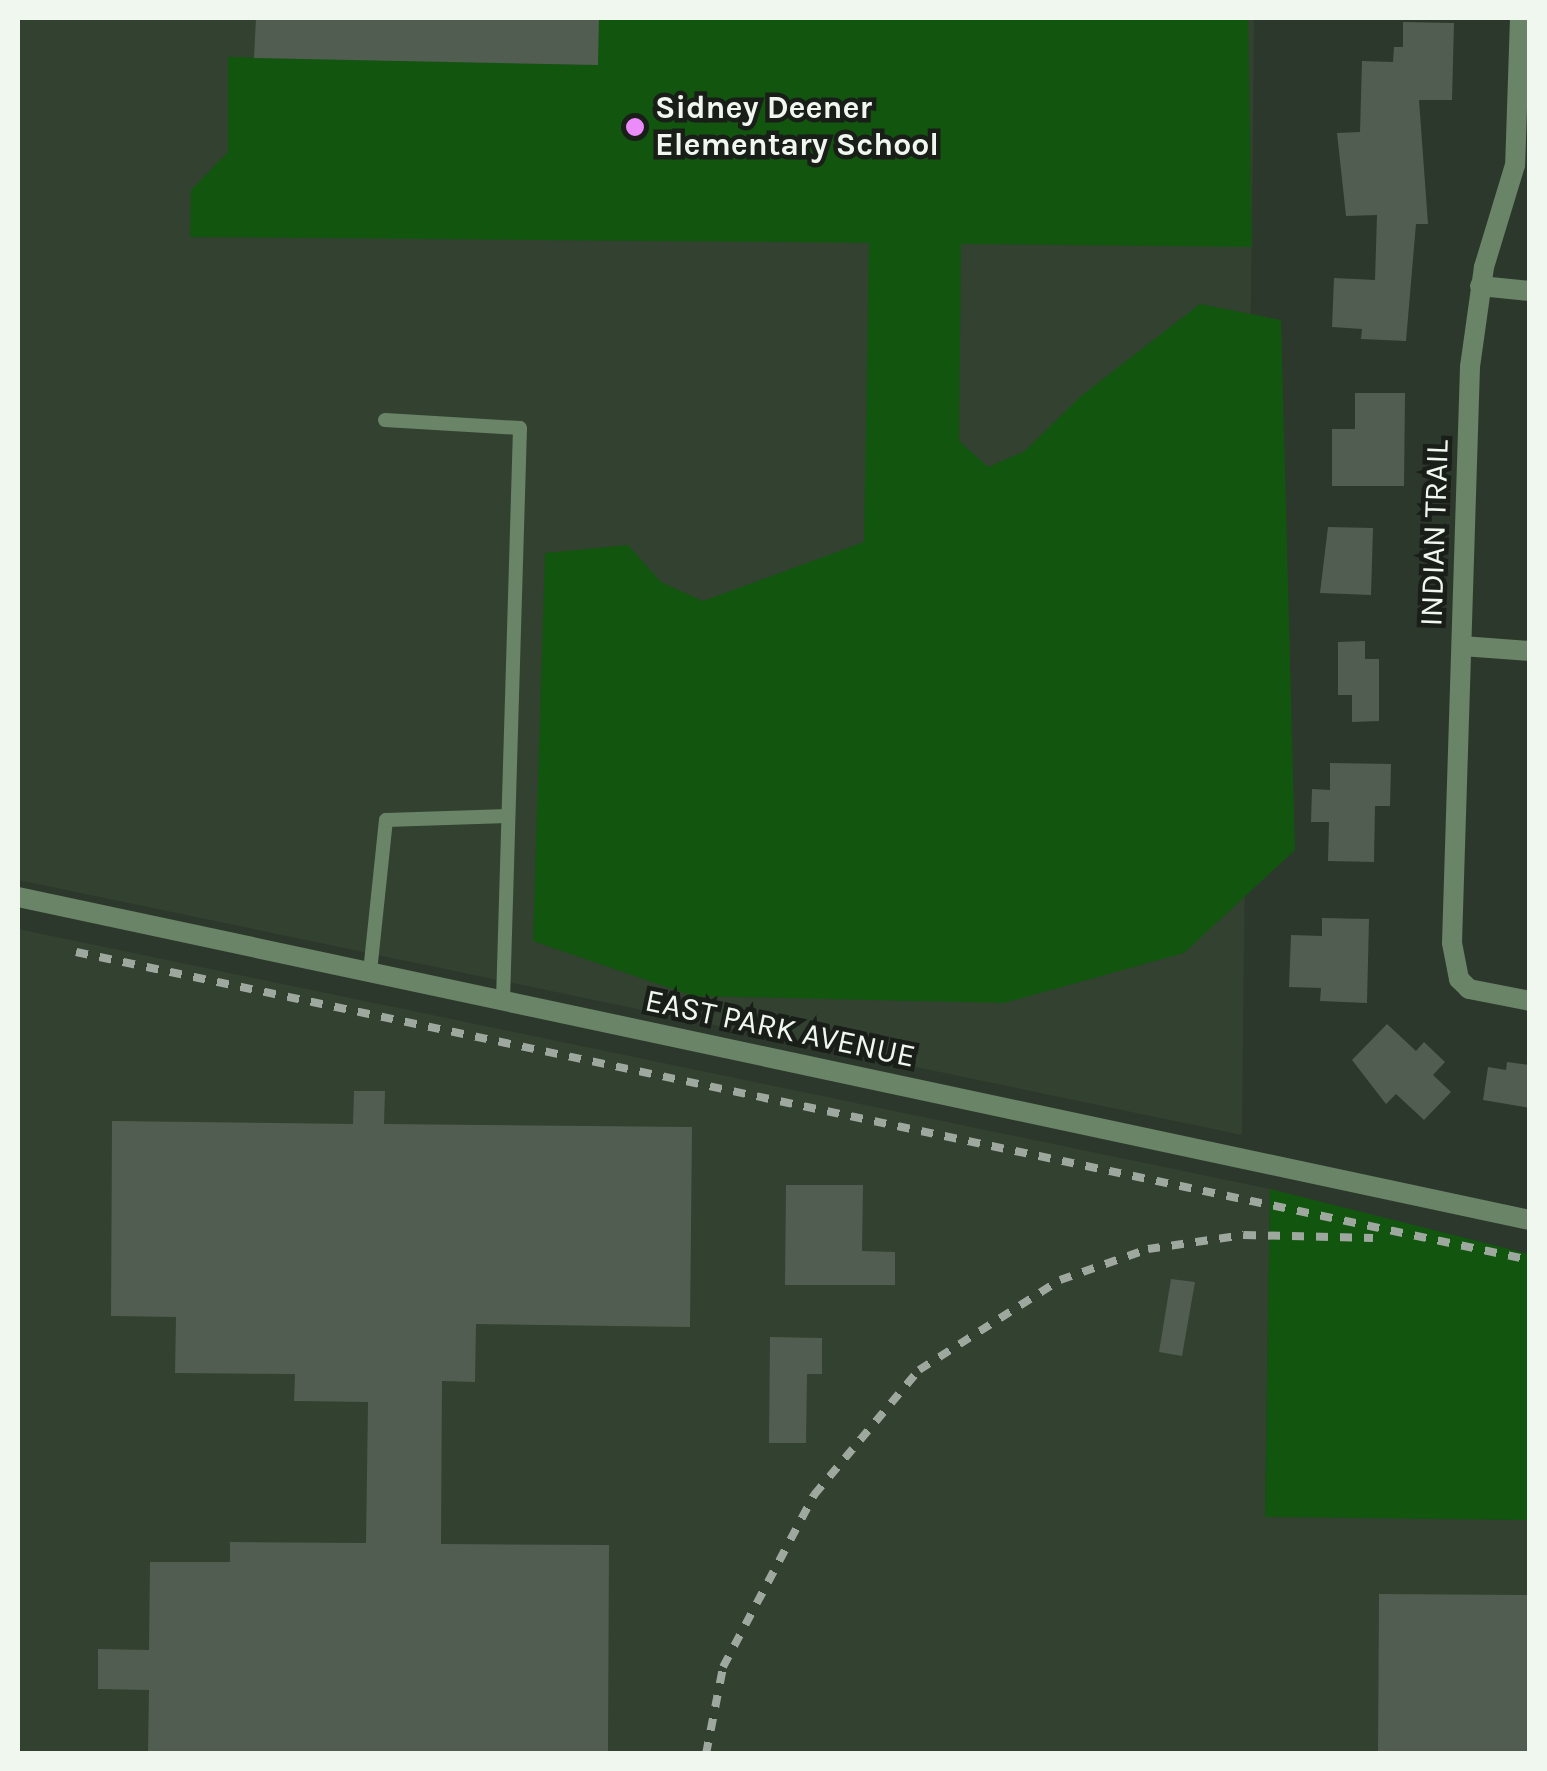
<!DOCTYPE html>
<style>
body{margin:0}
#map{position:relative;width:1547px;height:1771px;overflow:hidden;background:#2d382c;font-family:Karla,sans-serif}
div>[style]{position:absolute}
.built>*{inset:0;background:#324130}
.green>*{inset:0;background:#12550f}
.building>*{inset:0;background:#515d50}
.service>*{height:14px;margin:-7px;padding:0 7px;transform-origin:7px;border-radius:7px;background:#698466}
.minor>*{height:20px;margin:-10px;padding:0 10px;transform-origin:10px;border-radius:10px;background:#698466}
.tertiary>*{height:20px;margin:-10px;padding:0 10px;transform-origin:10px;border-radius:10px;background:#698466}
.rail>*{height:8px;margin-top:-4px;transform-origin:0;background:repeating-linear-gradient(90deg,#9fa89e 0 12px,transparent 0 24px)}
.dots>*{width:28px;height:28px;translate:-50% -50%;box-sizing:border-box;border:5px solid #191e18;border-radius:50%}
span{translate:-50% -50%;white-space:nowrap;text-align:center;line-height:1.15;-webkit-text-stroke:9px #191e18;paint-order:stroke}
.poi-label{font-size:32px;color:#f0f7ef;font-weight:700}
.left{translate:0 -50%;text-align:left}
.street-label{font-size:32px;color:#f0f7ef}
.frame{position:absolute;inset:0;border:20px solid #f0f7ef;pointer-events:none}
</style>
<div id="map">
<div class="built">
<div style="clip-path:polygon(18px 18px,1254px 18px,1242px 1135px,18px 880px)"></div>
<div style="clip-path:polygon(18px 929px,1270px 1189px,1265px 1516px,1529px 1520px,1529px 1753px,18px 1754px)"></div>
</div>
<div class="green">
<div style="clip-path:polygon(639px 18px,1248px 18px,1252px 247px,961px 244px,959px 441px,988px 467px,1025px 451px,1081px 396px,1200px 304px,1281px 320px,1295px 850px,1184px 953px,1004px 1003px,693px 996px,533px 941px,545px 553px,628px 545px,661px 582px,703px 601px,864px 542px,869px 243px,190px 237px,191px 190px,228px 152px,228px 57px,597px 65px,599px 19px)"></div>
<div style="clip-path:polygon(1270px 1189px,1529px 1254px,1529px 1520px,1265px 1517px)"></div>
</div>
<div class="building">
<div style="clip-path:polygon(256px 18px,599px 18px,598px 65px,254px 58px)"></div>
<div style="clip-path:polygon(1403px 22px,1454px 23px,1452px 100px,1419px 100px,1428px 224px,1416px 224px,1406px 341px,1361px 339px,1362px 329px,1332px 327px,1334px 278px,1375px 280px,1377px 215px,1346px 216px,1337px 133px,1360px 132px,1362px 61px,1393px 62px,1394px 47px,1403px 47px)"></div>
<div style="clip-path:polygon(1355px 393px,1405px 393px,1404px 486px,1332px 486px,1332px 429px,1355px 429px)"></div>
<div style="clip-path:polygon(1328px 527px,1373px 528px,1371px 595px,1320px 593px)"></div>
<div style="clip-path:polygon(1365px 641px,1365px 659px,1379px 659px,1379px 721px,1352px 722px,1352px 695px,1338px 695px,1338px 642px)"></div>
<div style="clip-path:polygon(1330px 763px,1391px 764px,1390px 806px,1375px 806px,1374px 862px,1328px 861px,1329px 822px,1311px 822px,1312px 789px,1330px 790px)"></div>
<div style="clip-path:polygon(1322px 918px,1369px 919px,1367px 1003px,1320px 1001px,1321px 988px,1289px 987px,1291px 935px,1322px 936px)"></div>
<div style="clip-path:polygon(1387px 1024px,1416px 1051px,1424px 1042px,1445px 1062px,1433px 1075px,1451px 1092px,1424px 1120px,1396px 1094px,1386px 1104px,1352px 1060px)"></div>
<div style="clip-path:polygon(1507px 1062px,1530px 1065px,1530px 1108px,1483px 1100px,1488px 1067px,1506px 1070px)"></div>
<div style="clip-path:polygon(354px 1091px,385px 1091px,384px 1124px,692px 1127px,690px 1327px,476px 1324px,475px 1382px,442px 1381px,441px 1544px,609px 1545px,608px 1754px,148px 1754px,149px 1690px,98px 1689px,98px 1649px,149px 1650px,150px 1562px,230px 1562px,230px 1542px,366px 1543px,368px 1402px,294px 1401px,295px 1374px,175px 1373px,176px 1317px,111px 1316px,112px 1121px,353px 1124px)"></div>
<div style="clip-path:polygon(786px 1185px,863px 1185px,862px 1251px,895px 1252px,895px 1285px,785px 1285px)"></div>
<div style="clip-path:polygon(1171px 1279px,1195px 1282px,1182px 1356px,1159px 1352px)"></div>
<div style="clip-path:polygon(770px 1337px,822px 1338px,822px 1374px,807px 1374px,806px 1443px,769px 1443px)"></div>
<div style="clip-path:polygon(1379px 1594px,1530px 1595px,1530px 1754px,1378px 1754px)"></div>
</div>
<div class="service">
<div style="left:385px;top:420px;width:135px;rotate:3.4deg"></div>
<div style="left:520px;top:428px;width:572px;rotate:91.7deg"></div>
<div style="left:370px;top:972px;width:153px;rotate:-84deg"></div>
<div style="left:386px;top:820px;width:122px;rotate:-1.9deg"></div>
</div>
<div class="minor">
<div style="left:1520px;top:18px;width:147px;rotate:91.9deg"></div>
<div style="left:1515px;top:165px;width:107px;rotate:106.9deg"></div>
<div style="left:1484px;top:267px;width:101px;rotate:98deg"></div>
<div style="left:1470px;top:367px;width:576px;rotate:91.79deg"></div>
<div style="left:1452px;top:943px;width:37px;rotate:79deg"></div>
<div style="left:1459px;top:979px;width:14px;rotate:45deg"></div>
<div style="left:1469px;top:989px;width:62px;rotate:11.1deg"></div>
<div style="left:1480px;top:286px;width:50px;rotate:5.7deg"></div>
<div style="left:1462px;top:646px;width:68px;rotate:4.2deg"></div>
</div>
<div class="tertiary">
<div style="left:18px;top:897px;width:1546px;rotate:12.06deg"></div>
</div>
<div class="rail">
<div style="left:76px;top:952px;width:1486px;rotate:11.96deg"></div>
<div style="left:706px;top:1754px;width:89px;rotate:-78.9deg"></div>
<div style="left:723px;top:1667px;width:195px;rotate:-62.1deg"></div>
<div style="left:814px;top:1495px;width:163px;rotate:-50deg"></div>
<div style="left:919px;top:1370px;width:167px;rotate:-32.6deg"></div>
<div style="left:1060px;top:1280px;width:93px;rotate:-19.4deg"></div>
<div style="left:1148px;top:1249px;width:97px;rotate:-8.3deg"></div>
<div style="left:1244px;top:1235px;width:129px;rotate:1.3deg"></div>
</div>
<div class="dots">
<div style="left:635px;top:127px;background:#ec8cfa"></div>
</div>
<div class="poi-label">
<span class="left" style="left:655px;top:127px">Sidney Deener<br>Elementary School</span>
</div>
<div class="street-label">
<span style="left:1435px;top:533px;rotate:-88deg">INDIAN TRAIL</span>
<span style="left:780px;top:1029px;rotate:12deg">EAST PARK AVENUE</span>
</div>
<div class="frame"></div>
</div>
